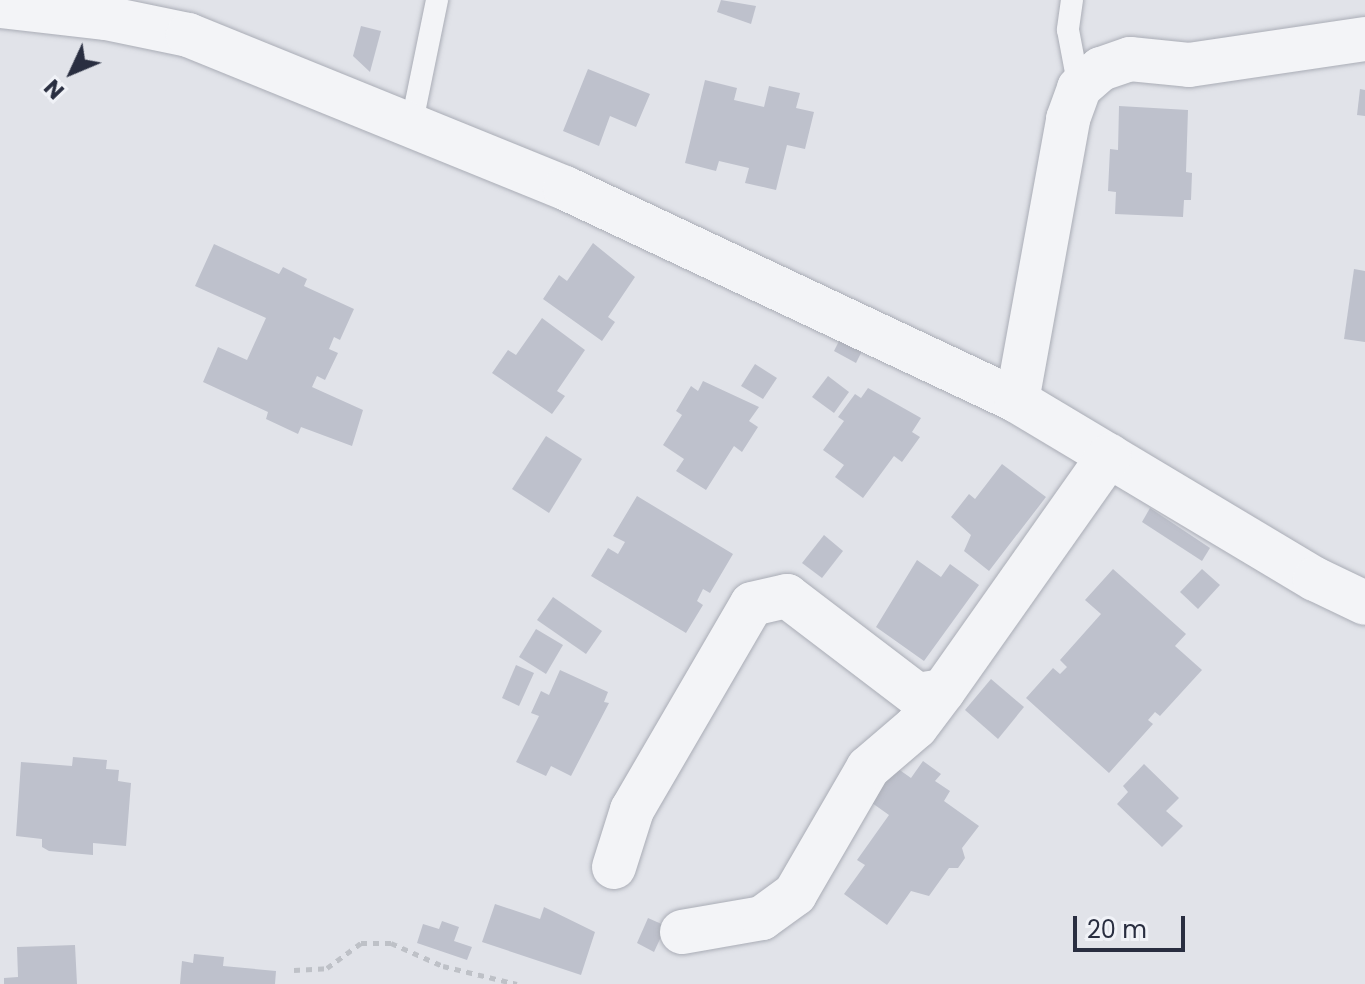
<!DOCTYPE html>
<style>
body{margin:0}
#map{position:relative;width:1365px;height:984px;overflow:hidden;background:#e1e3e9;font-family:Poppins,sans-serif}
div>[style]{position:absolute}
.building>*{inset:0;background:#bec1cc}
.path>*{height:5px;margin-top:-2.5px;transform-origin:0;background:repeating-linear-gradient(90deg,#bec1c7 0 6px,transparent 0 12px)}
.roads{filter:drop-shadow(0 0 2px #aaadb6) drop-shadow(0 0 2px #aaadb6)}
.service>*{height:22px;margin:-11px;padding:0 11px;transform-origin:11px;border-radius:11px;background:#f3f4f7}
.minor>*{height:44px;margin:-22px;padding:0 22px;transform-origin:22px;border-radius:22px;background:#f3f4f7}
span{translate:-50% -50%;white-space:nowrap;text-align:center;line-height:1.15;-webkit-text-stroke:6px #f0f2f7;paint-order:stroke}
.north{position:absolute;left:32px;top:32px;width:80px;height:80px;-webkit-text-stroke:6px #f0f2f7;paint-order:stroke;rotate:226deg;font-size:22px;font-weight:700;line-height:32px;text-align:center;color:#292e40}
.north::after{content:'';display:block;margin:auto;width:28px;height:36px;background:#292e40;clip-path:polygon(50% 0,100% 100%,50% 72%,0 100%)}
.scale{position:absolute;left:1073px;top:916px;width:112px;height:36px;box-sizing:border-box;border:4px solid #292e40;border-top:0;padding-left:10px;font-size:24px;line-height:28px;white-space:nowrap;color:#292e40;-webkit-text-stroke:6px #f0f2f7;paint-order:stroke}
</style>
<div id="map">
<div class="building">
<div style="clip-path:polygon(721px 0,756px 6px,751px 24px,717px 12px)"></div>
<div style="clip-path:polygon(361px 26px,381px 31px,370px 72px,353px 56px)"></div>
<div style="clip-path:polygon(588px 69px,650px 94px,636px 127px,610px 116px,599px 146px,563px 131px)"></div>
<div style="clip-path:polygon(705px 80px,737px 88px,734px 100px,764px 107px,769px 86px,800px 93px,796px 108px,814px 112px,805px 149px,787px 145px,776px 190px,745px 183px,749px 168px,719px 161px,716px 171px,685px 163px)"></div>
<div style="clip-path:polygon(1360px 89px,1365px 90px,1365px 116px,1357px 115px)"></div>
<div style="clip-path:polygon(1119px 106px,1188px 110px,1186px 172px,1192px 173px,1191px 200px,1184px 200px,1183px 217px,1115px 214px,1116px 192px,1108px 191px,1110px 149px,1118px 150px)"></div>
<div style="clip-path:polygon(593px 243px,635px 277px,608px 317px,615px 322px,602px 341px,543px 299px,559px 275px,567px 281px)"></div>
<div style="clip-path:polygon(214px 244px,279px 274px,283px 267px,307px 279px,304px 286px,354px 309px,340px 340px,334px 337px,329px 349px,338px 353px,325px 380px,317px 376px,312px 387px,363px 410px,352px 446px,301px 427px,298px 434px,266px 419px,268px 412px,203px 382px,218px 347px,247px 360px,266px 318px,195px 286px)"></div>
<div style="clip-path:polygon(1354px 269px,1365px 271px,1365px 342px,1344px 339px)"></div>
<div style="clip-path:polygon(542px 318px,585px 350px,557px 391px,565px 396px,552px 414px,492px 373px,508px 350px,516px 355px)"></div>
<div style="clip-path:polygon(841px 337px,863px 349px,856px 363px,834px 351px)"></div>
<div style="clip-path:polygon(755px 364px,777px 378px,763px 399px,741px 386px)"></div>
<div style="clip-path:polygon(828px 376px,849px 392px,834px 413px,812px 397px)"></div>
<div style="clip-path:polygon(703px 381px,759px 407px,749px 421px,758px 427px,742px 452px,734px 446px,706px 490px,676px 471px,684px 459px,663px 445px,682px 415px,676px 411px,691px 386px,698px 391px)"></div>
<div style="clip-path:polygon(868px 388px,921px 418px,912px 432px,920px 437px,902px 462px,894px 456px,863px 498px,835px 477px,844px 465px,823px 450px,844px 421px,838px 417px,855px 394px,861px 398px)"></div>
<div style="clip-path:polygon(546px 436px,582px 459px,549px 513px,512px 489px)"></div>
<div style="clip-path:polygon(1002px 464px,1046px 497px,989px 571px,964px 551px,971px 535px,951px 517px,969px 494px,975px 499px)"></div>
<div style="clip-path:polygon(637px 496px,733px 554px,710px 593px,703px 589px,697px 601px,703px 605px,686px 633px,591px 576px,608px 548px,618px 554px,625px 542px,613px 536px)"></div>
<div style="clip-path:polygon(1150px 508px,1210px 548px,1202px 561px,1142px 522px)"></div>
<div style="clip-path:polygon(824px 535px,843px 551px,822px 578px,802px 563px)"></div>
<div style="clip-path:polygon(917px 560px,941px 577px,950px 564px,979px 585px,924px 661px,876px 627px)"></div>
<div style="clip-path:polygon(1113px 569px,1186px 634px,1175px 646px,1202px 670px,1160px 716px,1155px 712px,1148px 720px,1153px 724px,1109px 773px,1026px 698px,1053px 668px,1060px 674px,1067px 667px,1060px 660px,1101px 614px,1085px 600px)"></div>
<div style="clip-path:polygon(1202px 569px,1220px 585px,1198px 609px,1180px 592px)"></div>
<div style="clip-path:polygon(553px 597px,602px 631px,586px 654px,537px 620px)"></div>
<div style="clip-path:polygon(536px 629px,563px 645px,546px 674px,519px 657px)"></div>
<div style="clip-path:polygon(516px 665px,534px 673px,519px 706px,502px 698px)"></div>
<div style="clip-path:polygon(560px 670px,608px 692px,604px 702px,609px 703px,571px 776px,551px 766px,546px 776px,516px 762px,539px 716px,531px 713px,541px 691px,549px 695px)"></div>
<div style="clip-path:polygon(991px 679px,1024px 707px,998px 739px,965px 710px)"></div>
<div style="clip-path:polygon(73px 757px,107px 760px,106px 769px,119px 770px,118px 781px,131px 783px,126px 846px,93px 843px,93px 855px,49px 851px,42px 847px,42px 839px,16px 836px,21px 762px,72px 766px)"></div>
<div style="clip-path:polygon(923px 761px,941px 774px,935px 781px,950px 791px,944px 801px,979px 826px,962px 848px,965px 858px,958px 868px,949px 868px,929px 896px,911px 891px,887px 925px,844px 894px,865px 865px,857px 860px,889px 815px,865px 798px,894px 766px,911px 778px)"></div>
<div style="clip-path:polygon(1144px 764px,1179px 798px,1166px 811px,1183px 826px,1162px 847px,1117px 804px,1128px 792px,1123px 786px)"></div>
<div style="clip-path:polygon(495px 904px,540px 919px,544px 907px,595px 932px,581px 975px,482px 942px)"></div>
<div style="clip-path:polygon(648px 918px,666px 926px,654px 952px,637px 943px)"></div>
<div style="clip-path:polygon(442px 921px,459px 927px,454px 941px,472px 947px,467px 960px,417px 943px,423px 924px,439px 929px)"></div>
<div style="clip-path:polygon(75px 945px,77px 984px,4px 984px,4px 978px,18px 977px,17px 947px)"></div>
<div style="clip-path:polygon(194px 954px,224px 957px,223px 966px,276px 971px,275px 984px,180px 984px,182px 961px,193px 963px)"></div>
</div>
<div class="path">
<div style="left:294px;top:970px;width:33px;rotate:-3deg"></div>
<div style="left:327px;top:968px;width:42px;rotate:-36.3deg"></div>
<div style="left:361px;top:943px;width:30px"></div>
<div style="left:391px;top:943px;width:57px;rotate:23.9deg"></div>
<div style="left:443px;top:966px;width:76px;rotate:13.7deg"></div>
</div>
<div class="roads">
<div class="service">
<div style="left:1072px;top:0;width:30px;rotate:98deg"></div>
<div style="left:1068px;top:30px;width:59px;rotate:79.3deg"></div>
<div style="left:412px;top:122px;width:125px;rotate:-78.4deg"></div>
</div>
<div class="minor">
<div style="left:0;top:6px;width:107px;rotate:6.5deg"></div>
<div style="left:106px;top:18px;width:84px;rotate:11.7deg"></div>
<div style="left:188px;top:35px;width:407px;rotate:22.1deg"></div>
<div style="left:565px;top:188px;width:500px;rotate:25.2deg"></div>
<div style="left:1017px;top:401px;width:347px;rotate:30.9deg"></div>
<div style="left:1315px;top:579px;width:55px;rotate:25.6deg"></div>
<div style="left:1017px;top:401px;width:287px;rotate:-79.7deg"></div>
<div style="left:1068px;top:119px;width:33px;rotate:-70deg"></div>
<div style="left:1079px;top:88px;width:29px;rotate:-41deg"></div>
<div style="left:1101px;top:69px;width:31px;rotate:-19deg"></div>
<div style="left:1130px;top:59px;width:59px;rotate:5.8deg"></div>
<div style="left:1189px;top:65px;width:178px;rotate:-8.4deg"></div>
<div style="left:614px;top:867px;width:60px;rotate:-72.5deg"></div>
<div style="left:632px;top:810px;width:238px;rotate:-59.8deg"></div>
<div style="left:752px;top:604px;width:36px;rotate:-13deg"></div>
<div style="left:787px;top:596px;width:163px;rotate:37.3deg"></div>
<div style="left:917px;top:695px;width:26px;rotate:-9deg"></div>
<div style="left:943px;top:691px;width:288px;rotate:-54.8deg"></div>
<div style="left:682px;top:932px;width:81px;rotate:-9.9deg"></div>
<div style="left:762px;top:918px;width:41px;rotate:-36deg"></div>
<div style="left:795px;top:894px;width:146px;rotate:-59.9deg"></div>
<div style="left:868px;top:768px;width:63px;rotate:-40.5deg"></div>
<div style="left:916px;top:727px;width:45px;rotate:-53.1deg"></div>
</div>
</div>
<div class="north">N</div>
<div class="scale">20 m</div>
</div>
